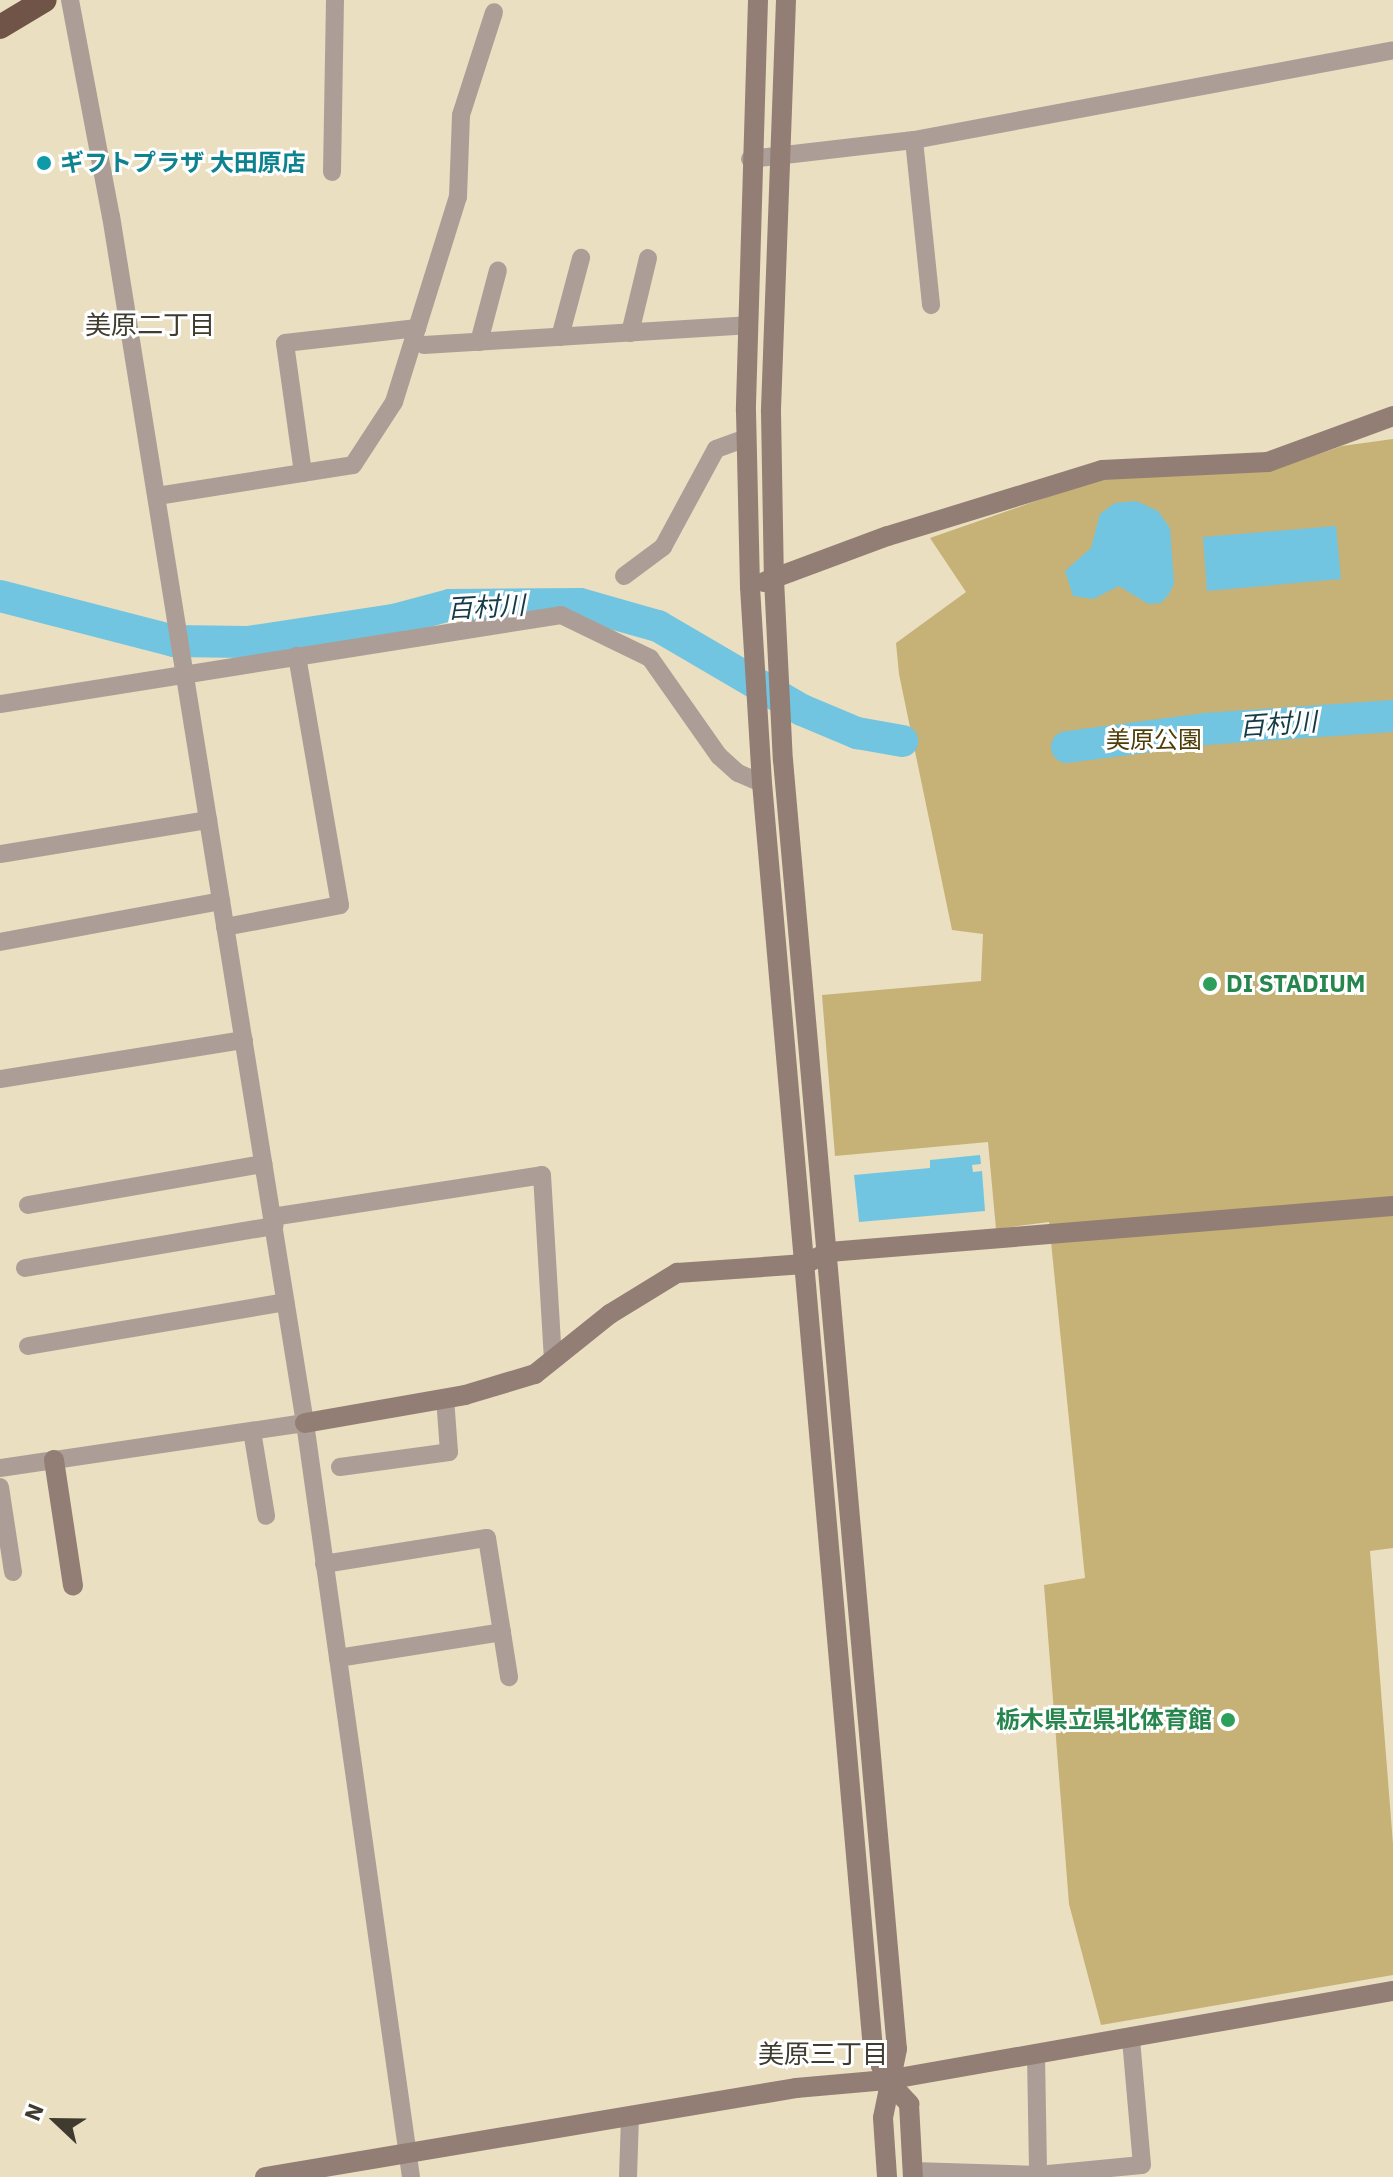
<!DOCTYPE html>
<meta charset="utf-8">
<style>
body{margin:0}
#map{position:relative;width:1393px;height:2177px;overflow:hidden;background:#eadfc1;font-family:"IBM Plex Sans","Noto Sans JP",sans-serif}
div>[style]{position:absolute}
.green>*{inset:0;background:#c6b177}
.water>*{inset:0;background:#72c5e0}
.river>*{height:32px;margin:-16px;padding:0 16px;transform-origin:16px;border-radius:16px;background:#72c5e0}
.street>*{height:18px;margin:-9px;padding:0 9px;transform-origin:9px;border-radius:9px;background:#ac9e97}
.secondary>*{height:20px;margin:-10px;padding:0 10px;transform-origin:10px;border-radius:10px;background:#927e75}
.highway>*{height:24px;margin:-12px;padding:0 12px;transform-origin:12px;border-radius:12px;background:#6f5447}
.dots>*{width:22px;height:22px;translate:-50% -50%;box-sizing:border-box;border:4px solid #fff;border-radius:50%}
span{translate:-50% -50%;white-space:nowrap;text-align:center;line-height:1.15;-webkit-text-stroke:6px #fff;paint-order:stroke}
.culture-label{font-size:24px;color:#0d838f;font-weight:700}
.left{translate:0 -50%;text-align:left}
.park-label{font-size:24px;color:#4e3d06}
.leisure-label{font-size:24px;color:#27864d;font-weight:700}
.right{translate:-100% -50%;text-align:right}
.neighbourhood-label{font-size:26px;color:#3f3b2f}
.water-label{font-size:26px;color:#143b46;font-style:italic}
.north{position:absolute;left:16px;top:2081px;width:80px;height:80px;-webkit-text-stroke:6px #fff;paint-order:stroke;rotate:292deg;font-size:22px;font-weight:700;line-height:32px;text-align:center;color:#3f3b2f}
.north::after{content:'';display:block;margin:auto;width:28px;height:36px;background:#3f3b2f;clip-path:polygon(50% 0,100% 100%,50% 72%,0 100%)}
</style>
<div id="map">
<div class="green">
<div style="clip-path:polygon(1393px 439px,1393px 1548px,1370px 1551px,1393px 1844px,1393px 1975px,1101px 2025px,1069px 1904px,1044px 1585px,1085px 1578px,1049px 1222px,996px 1229px,988px 1142px,835px 1156px,822px 995px,981px 981px,983px 934px,952px 930px,899px 674px,896px 643px,966px 592px,930px 538px,1102px 478px,1284px 466px,1342px 446px)"></div>
</div>
<div class="water">
<div style="clip-path:polygon(1136px 501px,1158px 511px,1170px 528px,1174px 584px,1169px 594px,1161px 603px,1148px 604px,1119px 586px,1093px 599px,1073px 596px,1065px 571px,1091px 548px,1100px 514px,1115px 503px)"></div>
<div style="clip-path:polygon(1336px 526px,1341px 579px,1207px 591px,1203px 537px)"></div>
<div style="clip-path:polygon(980px 1155px,981px 1164px,972px 1165px,973px 1172px,982px 1171px,985px 1211px,859px 1222px,854px 1175px,930px 1168px,930px 1160px)"></div>
</div>
<div class="river">
<div style="left:0;top:596px;width:180px;rotate:14.5deg"></div>
<div style="left:174px;top:641px;width:74px;rotate:0.8deg"></div>
<div style="left:248px;top:642px;width:148px;rotate:-8.6deg"></div>
<div style="left:394px;top:620px;width:58px;rotate:-15deg"></div>
<div style="left:450px;top:605px;width:130px;rotate:-0.4deg"></div>
<div style="left:580px;top:604px;width:81px;rotate:15.8deg"></div>
<div style="left:658px;top:626px;width:167px;rotate:30.3deg"></div>
<div style="left:802px;top:710px;width:60px;rotate:22.7deg"></div>
<div style="left:857px;top:733px;width:46px;rotate:10.1deg"></div>
<div style="left:1067px;top:747px;width:139px;rotate:-7.4deg"></div>
<div style="left:1205px;top:729px;width:188px;rotate:-4deg"></div>
</div>
<div class="street">
<div style="left:70px;top:0;width:220px;rotate:79.3deg"></div>
<div style="left:111px;top:216px;width:1222px;rotate:80.87deg"></div>
<div style="left:305px;top:1423px;width:761px;rotate:82deg"></div>
<div style="left:914px;top:140px;width:166px;rotate:84.1deg"></div>
<div style="left:750px;top:159px;width:165px;rotate:-6.6deg"></div>
<div style="left:914px;top:140px;width:487px;rotate:-10.6deg"></div>
<div style="left:332px;top:172px;width:172px;rotate:-89deg"></div>
<div style="left:630px;top:333px;width:77px;rotate:-76.5deg"></div>
<div style="left:560px;top:337px;width:82px;rotate:-75.1deg"></div>
<div style="left:479px;top:342px;width:74px;rotate:-75.2deg"></div>
<div style="left:424px;top:345px;width:324px;rotate:-3.5deg"></div>
<div style="left:303px;top:473px;width:131px;rotate:-97.9deg"></div>
<div style="left:285px;top:343px;width:133px;rotate:-6.5deg"></div>
<div style="left:157px;top:496px;width:198px;rotate:-9deg"></div>
<div style="left:353px;top:465px;width:75px;rotate:-56.9deg"></div>
<div style="left:394px;top:402px;width:215px;rotate:-72.7deg"></div>
<div style="left:458px;top:197px;width:82px;rotate:-87.9deg"></div>
<div style="left:461px;top:115px;width:108px;rotate:-72.2deg"></div>
<div style="left:624px;top:576px;width:49px;rotate:-36.6deg"></div>
<div style="left:663px;top:547px;width:111px;rotate:-61.6deg"></div>
<div style="left:716px;top:449px;width:33px;rotate:-20deg"></div>
<div style="left:0;top:704px;width:568px;rotate:-9.01deg"></div>
<div style="left:561px;top:615px;width:99px;rotate:25.8deg"></div>
<div style="left:650px;top:658px;width:120px;rotate:54.9deg"></div>
<div style="left:719px;top:756px;width:25px;rotate:42deg"></div>
<div style="left:738px;top:773px;width:26px;rotate:23deg"></div>
<div style="left:0;top:854px;width:211px;rotate:-9.3deg"></div>
<div style="left:225px;top:927px;width:117px;rotate:-10.8deg"></div>
<div style="left:340px;top:905px;width:253px;rotate:-99.8deg"></div>
<div style="left:0;top:942px;width:225px;rotate:-10.5deg"></div>
<div style="left:0;top:1079px;width:247px;rotate:-9.1deg"></div>
<div style="left:28px;top:1205px;width:239px;rotate:-9.9deg"></div>
<div style="left:272px;top:1217px;width:273px;rotate:-8.8deg"></div>
<div style="left:542px;top:1175px;width:185px;rotate:86.6deg"></div>
<div style="left:25px;top:1268px;width:253px;rotate:-9.6deg"></div>
<div style="left:28px;top:1346px;width:261px;rotate:-9.7deg"></div>
<div style="left:252px;top:1431px;width:86px;rotate:80.6deg"></div>
<div style="left:340px;top:1467px;width:110px;rotate:-7.8deg"></div>
<div style="left:449px;top:1452px;width:54px;rotate:-94.2deg"></div>
<div style="left:0;top:1468px;width:308px;rotate:-8.4deg"></div>
<div style="left:0;top:1487px;width:86px;rotate:81.3deg"></div>
<div style="left:324px;top:1564px;width:165px;rotate:-9.1deg"></div>
<div style="left:487px;top:1538px;width:141px;rotate:81deg"></div>
<div style="left:338px;top:1658px;width:166px;rotate:-9deg"></div>
<div style="left:1036px;top:2055px;width:120px;rotate:89deg"></div>
<div style="left:913px;top:2171px;width:125px;rotate:1.8deg"></div>
<div style="left:1038px;top:2175px;width:104px;rotate:-5.5deg"></div>
<div style="left:1142px;top:2165px;width:126px;rotate:-95deg"></div>
<div style="left:628px;top:2177px;width:59px;rotate:-88.1deg"></div>
</div>
<div class="secondary">
<div style="left:758px;top:0;width:411px;rotate:91.7deg"></div>
<div style="left:746px;top:411px;width:176px;rotate:88.7deg"></div>
<div style="left:750px;top:587px;width:196px;rotate:86.5deg"></div>
<div style="left:762px;top:783px;width:1270px;rotate:84.99deg"></div>
<div style="left:873px;top:2048px;width:35px;rotate:66deg"></div>
<div style="left:887px;top:2080px;width:33px;rotate:47deg"></div>
<div style="left:909px;top:2104px;width:73px;rotate:86.9deg"></div>
<div style="left:786px;top:0;width:412px;rotate:92.1deg"></div>
<div style="left:771px;top:412px;width:167px;rotate:89deg"></div>
<div style="left:774px;top:579px;width:181px;rotate:87.2deg"></div>
<div style="left:783px;top:760px;width:1294px;rotate:84.95deg"></div>
<div style="left:897px;top:2049px;width:70px;rotate:101.5deg"></div>
<div style="left:883px;top:2118px;width:59px;rotate:86.1deg"></div>
<div style="left:764px;top:582px;width:132px;rotate:-20.4deg"></div>
<div style="left:888px;top:536px;width:224px;rotate:-17.1deg"></div>
<div style="left:1102px;top:470px;width:166px;rotate:-2.8deg"></div>
<div style="left:1268px;top:462px;width:133px;rotate:-20.2deg"></div>
<div style="left:305px;top:1423px;width:162px;rotate:-9.9deg"></div>
<div style="left:465px;top:1395px;width:73px;rotate:-16.7deg"></div>
<div style="left:535px;top:1374px;width:96px;rotate:-38.7deg"></div>
<div style="left:610px;top:1314px;width:79px;rotate:-31.5deg"></div>
<div style="left:677px;top:1273px;width:128px;rotate:-4deg"></div>
<div style="left:805px;top:1264px;width:27px;rotate:-27deg"></div>
<div style="left:829px;top:1252px;width:566px;rotate:-4.66deg"></div>
<div style="left:54px;top:1460px;width:127px;rotate:81.4deg"></div>
<div style="left:265px;top:2177px;width:538px;rotate:-9.51deg"></div>
<div style="left:796px;top:2088px;width:91px;rotate:-5deg"></div>
<div style="left:887px;top:2080px;width:514px;rotate:-9.98deg"></div>
</div>
<div class="highway">
<div style="left:0;top:27px;width:52px;rotate:-31deg"></div>
</div>
<div class="dots">
<div style="left:44px;top:163px;background:#0f9aa8"></div>
<div style="left:1210px;top:984px;background:#2e9e5b"></div>
<div style="left:1228px;top:1720px;background:#2e9e5b"></div>
</div>
<div class="culture-label">
<span class="left" style="left:60px;top:163px">ギフトプラザ 大田原店</span>
</div>
<div class="park-label">
<span style="left:1154px;top:740px">美原公園</span>
</div>
<div class="leisure-label">
<span class="left" style="left:1226px;top:984px">DI STADIUM</span>
<span class="right" style="left:1212px;top:1720px">栃木県立県北体育館</span>
</div>
<div class="neighbourhood-label">
<span style="left:150px;top:325px">美原二丁目</span>
<span style="left:823px;top:2054px">美原三丁目</span>
</div>
<div class="water-label">
<span style="left:486px;top:607px;rotate:-3deg">百村川</span>
<span style="left:1278px;top:724px;rotate:-4deg">百村川</span>
</div>
<div class="north">N</div>
</div>
